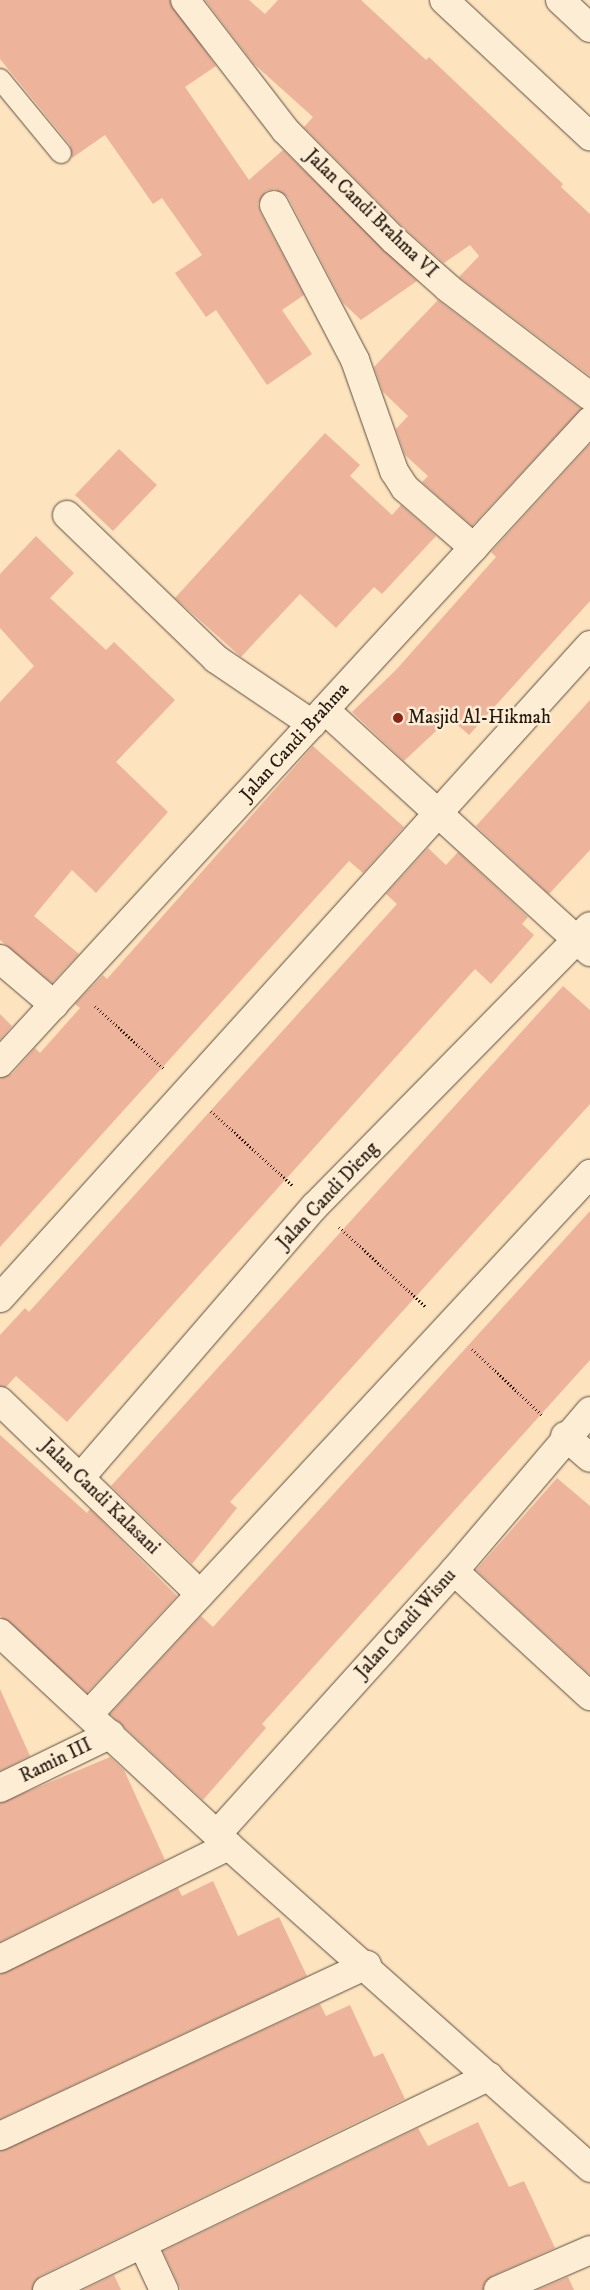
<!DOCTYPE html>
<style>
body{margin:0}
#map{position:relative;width:590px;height:2290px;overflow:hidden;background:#fde4bf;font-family:"IM FELL DW Pica",serif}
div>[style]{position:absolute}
.building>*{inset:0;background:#edb49b}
.path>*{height:3px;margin-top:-1.5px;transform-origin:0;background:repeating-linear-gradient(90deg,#251a10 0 1px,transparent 0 3.5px)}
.roads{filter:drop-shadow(0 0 1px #5b4c3c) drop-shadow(0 0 1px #5b4c3c)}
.service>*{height:20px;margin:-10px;padding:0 10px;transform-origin:10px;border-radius:10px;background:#feedd5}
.minor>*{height:28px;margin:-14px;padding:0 14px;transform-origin:14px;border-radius:14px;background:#feedd5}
.dots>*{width:14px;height:14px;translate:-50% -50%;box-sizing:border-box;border:2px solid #feedd5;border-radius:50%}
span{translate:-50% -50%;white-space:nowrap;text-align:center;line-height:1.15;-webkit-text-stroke:5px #feedd5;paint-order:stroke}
.street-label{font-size:19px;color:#251a10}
.poi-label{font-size:19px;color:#251a10}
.left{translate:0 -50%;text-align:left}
</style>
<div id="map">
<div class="building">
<div style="clip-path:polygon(0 0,170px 0,216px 66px,185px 87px,249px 180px,283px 150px,417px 281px,361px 320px,343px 303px,288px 197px,275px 189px,266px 191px,258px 204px,260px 212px,304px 295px,282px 310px,312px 354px,267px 385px,216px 310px,206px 317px,175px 273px,202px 255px,162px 198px,153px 204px,105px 135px,72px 158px,70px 145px,0 59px)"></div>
<div style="clip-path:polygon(205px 0,249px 0,265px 14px,278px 0,361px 0,426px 60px,429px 57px,563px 184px,561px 187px,590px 214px,590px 376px,459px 277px,479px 256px,470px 245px,444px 263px,405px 229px,304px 127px,313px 117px,254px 64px)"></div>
<div style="clip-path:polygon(438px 300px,581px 409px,472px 526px,422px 482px,428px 476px,405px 455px,396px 429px,408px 416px,383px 392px,374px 367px)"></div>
<div style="clip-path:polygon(325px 433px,360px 465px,350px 476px,392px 515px,401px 505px,436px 536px,382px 594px,374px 587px,336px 628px,300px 594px,241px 657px,175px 598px)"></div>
<div style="clip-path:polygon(590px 444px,590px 601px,469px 735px,450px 718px,404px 761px,352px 712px,396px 670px,496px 557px,491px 552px)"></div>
<div style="clip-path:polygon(119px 449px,157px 485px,113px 531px,75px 495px)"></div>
<div style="clip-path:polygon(36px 536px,74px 573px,50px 598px,106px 650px,114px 642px,175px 700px,116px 762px,168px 812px,96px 893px,72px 870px,34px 916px,79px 954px,52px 983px,0 940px,0 702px,34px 666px,0 628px,0 574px)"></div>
<div style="clip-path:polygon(590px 700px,590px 850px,549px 894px,476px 826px)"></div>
<div style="clip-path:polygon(313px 746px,404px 827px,363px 873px,349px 861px,0 1247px,0 1078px,12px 1074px,35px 1048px,40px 1053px,80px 1008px,75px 1004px,103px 975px,107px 979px)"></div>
<div style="clip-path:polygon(428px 848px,446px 865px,458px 852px,528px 917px,522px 924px,534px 935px,491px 984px,475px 969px,67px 1422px,16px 1376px,6px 1387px,0 1386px,0 1335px,25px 1308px,29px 1312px,397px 904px,386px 894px)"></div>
<div style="clip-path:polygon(563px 986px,590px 1010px,590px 1104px,230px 1502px,237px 1508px,192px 1564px,111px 1486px)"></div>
<div style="clip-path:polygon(0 1014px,12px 1026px,0 1040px)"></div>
<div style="clip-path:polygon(590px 1211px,590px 1360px,262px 1724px,266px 1728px,203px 1800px,110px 1714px,201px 1616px,213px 1627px)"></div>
<div style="clip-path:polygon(0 1435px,87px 1513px,90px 1509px,177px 1596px,87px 1693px,0 1616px)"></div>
<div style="clip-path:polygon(557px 1478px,590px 1506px,590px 1675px,476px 1570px)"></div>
<div style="clip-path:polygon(0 1689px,30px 1756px,0 1771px)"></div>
<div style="clip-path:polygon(110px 1757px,124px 1770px,165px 1860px,0 1942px,0 1803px)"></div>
<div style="clip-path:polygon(213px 1881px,238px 1936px,279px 1917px,307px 1976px,0 2119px,0 1974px,178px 1888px,182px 1896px)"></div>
<div style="clip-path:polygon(320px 2004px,326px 2016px,350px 2005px,374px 2057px,383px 2053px,405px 2099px,40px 2276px,32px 2290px,0 2290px,0 2151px)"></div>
<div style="clip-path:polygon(478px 2122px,509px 2187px,524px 2181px,555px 2248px,492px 2276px,483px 2290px,181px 2290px,163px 2251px,418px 2128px,428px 2146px)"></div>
<div style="clip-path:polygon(114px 2275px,121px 2290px,83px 2290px)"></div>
<div style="clip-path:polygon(568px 2277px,574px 2290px,537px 2290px)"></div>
</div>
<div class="path">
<div style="left:95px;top:1006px;width:93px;rotate:42.4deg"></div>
<div style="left:211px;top:1111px;width:110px;rotate:42.4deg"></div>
<div style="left:339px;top:1227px;width:117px;rotate:42.6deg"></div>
<div style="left:472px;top:1349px;width:96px;rotate:43.3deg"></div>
</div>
<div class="roads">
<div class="service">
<div style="left:0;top:79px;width:96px;rotate:50.5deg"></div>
</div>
<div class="minor">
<div style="left:185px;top:0;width:164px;rotate:52.4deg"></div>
<div style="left:285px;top:130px;width:155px;rotate:45.3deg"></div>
<div style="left:394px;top:240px;width:72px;rotate:41.6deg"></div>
<div style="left:448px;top:288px;width:178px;rotate:37.3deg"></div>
<div style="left:444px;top:0;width:200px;rotate:43deg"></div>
<div style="left:560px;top:0;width:41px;rotate:43deg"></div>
<div style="left:274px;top:205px;width:175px;rotate:62.4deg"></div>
<div style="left:355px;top:360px;width:118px;rotate:70.6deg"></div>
<div style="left:394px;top:471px;width:20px;rotate:57deg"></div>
<div style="left:405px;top:488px;width:91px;rotate:41deg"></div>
<div style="left:67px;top:515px;width:207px;rotate:44deg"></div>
<div style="left:216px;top:659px;width:116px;rotate:34.1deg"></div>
<div style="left:325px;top:710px;width:359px;rotate:42.4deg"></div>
<div style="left:0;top:959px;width:71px;rotate:40.4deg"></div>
<div style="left:0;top:1063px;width:872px;rotate:-47.42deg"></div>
<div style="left:0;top:1298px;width:880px;rotate:-47.9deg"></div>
<div style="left:0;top:1401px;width:278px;rotate:44deg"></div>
<div style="left:565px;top:1436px;width:33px;rotate:41deg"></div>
<div style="left:80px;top:1478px;width:359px;rotate:-49.2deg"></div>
<div style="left:315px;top:1206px;width:392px;rotate:-45.5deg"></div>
<div style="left:454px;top:1571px;width:185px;rotate:42.6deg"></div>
<div style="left:0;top:1633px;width:313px;rotate:42.9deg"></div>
<div style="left:229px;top:1846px;width:484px;rotate:41.7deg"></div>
<div style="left:89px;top:1714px;width:737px;rotate:-47.15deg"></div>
<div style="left:0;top:1788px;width:123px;rotate:-25.9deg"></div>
<div style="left:218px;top:1833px;width:353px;rotate:-48deg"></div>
<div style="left:454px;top:1571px;width:210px;rotate:-49.6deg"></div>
<div style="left:0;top:1959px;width:255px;rotate:-26.3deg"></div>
<div style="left:0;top:2136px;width:405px;rotate:-25deg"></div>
<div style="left:143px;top:2245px;width:50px;rotate:65deg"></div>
<div style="left:47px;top:2290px;width:491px;rotate:-25.8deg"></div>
<div style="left:498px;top:2290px;width:100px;rotate:-23.5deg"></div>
</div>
</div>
<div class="dots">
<div style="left:398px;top:718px;background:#8f2418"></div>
</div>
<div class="street-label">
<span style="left:371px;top:214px;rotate:44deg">Jalan Candi Brahma VI</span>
<span style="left:295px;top:742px;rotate:-48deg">Jalan Candi Brahma</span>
<span style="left:328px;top:1196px;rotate:-47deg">Jalan Candi Dieng</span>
<span style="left:100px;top:1497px;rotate:44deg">Jalan Candi Kalasani</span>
<span style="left:406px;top:1624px;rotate:-48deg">Jalan Candi Wisnu</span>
<span style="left:56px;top:1761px;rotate:-26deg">Ramin III</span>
</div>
<div class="poi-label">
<span class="left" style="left:408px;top:718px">Masjid Al-Hikmah</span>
</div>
</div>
